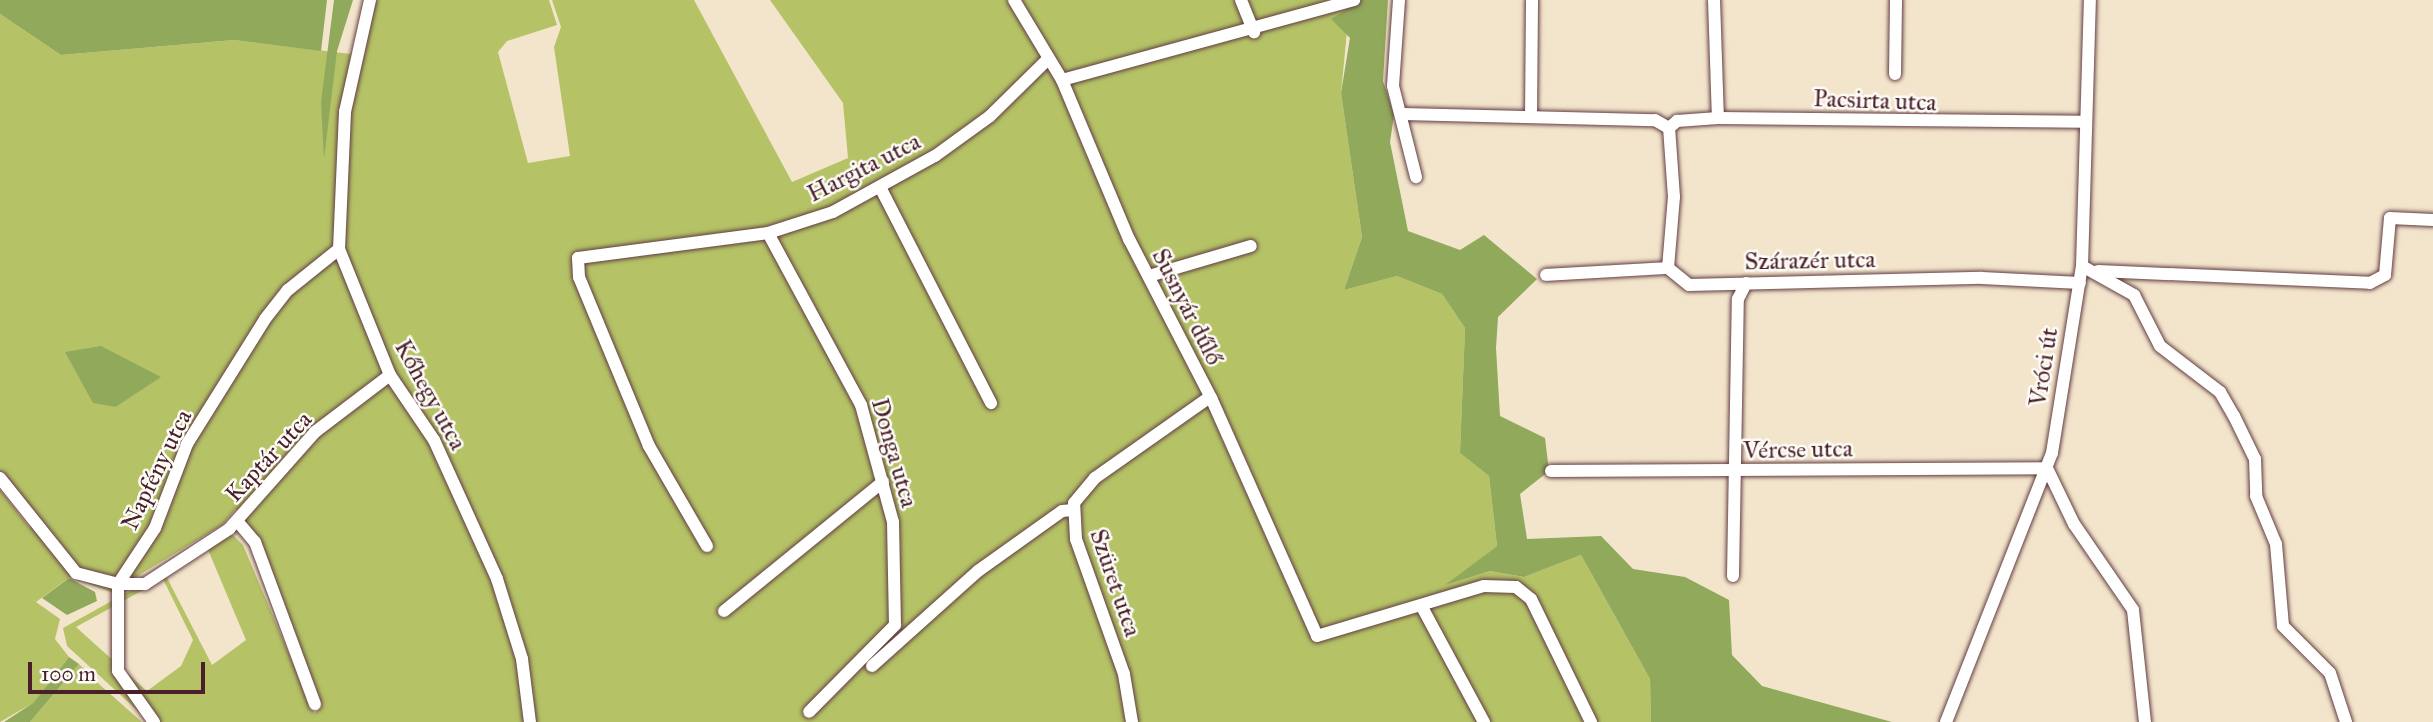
<!DOCTYPE html>
<meta charset="utf-8">
<style>
body{margin:0}
#map{position:relative;width:2433px;height:722px;overflow:hidden;background:#f3e5cb;font-family:"IM FELL Great Primer",serif}
div>[style]{position:absolute}
.green>*{inset:0;background:#b5c366}
.forest>*{inset:0;background:#90a95b}
.roads{filter:drop-shadow(0 0 2px #633d43) drop-shadow(0 0 2px #633d43)}
.street>*{height:12px;margin:-6px;padding:0 6px;transform-origin:6px;border-radius:6px;background:#fff}
span{translate:-50% -50%;white-space:nowrap;text-align:center;line-height:1.15;-webkit-text-stroke:5px #fdfcf7;paint-order:stroke}
.street-label{font-size:24px;color:#4a1f2b}
.scale{position:absolute;left:28px;top:662px;width:177px;height:32px;box-sizing:border-box;border:4px solid #4a1f2b;border-top:0;padding-left:9px;font-size:21px;line-height:24px;white-space:nowrap;color:#4a1f2b;-webkit-text-stroke:5px #fdfcf7;paint-order:stroke}
</style>
<div id="map">
<div class="green">
<div style="clip-path:polygon(evenodd,377px 0,549px 0,557px 25px,507px 41px,498px 52px,528px 163px,570px 156px,554px 47px,561px 27px,552px 0,694px 0,792px 182px,848px 158px,843px 103px,770px 0,1350px 0,1341px 93px,1362px 237px,1344px 290px,1397px 276px,1442px 294px,1465px 328px,1460px 453px,1489px 476px,1497px 546px,1447px 584px,1490px 571px,1524px 577px,1581px 555px,1650px 679px,1651px 722px,150px 722px,67px 646px,63px 628px,164px 572px,212px 665px,246px 640px,206px 545px,228px 530px,243px 545px,314px 713px,318px 711px,236px 509px,222px 525px,111px 592px,70px 577px,36px 602px,60px 619px,55px 639px,69px 657px,33px 703px,0 722px,0 490px,30px 528px,32px 516px,0 478px,0 14px,61px 55px,234px 40px,351px 54px,377px 0,66px 353px,160px 377px,116px 407px,82px 379px,66px 353px,377px 0,163px 579px,193px 640px,181px 666px,147px 691px,76px 627px,163px 579px)"></div>
<div style="clip-path:polygon(79px 664px,100px 685px,142px 722px,30px 722px)"></div>
</div>
<div class="forest">
<div style="clip-path:polygon(0 0,327px 0,321px 51px,234px 40px,61px 55px,0 14px)"></div>
<div style="clip-path:polygon(334px 0,353px 0,337px 51px,324px 159px,321px 102px)"></div>
<div style="clip-path:polygon(1349px 0,1388px 0,1383px 81px,1394px 115px,1390px 142px,1408px 231px,1460px 250px,1484px 235px,1537px 279px,1498px 317px,1496px 348px,1500px 416px,1545px 438px,1549px 471px,1520px 494px,1527px 539px,1601px 536px,1633px 569px,1685px 577px,1729px 600px,1732px 655px,1762px 686px,1892px 722px,1651px 722px,1650px 679px,1581px 555px,1524px 577px,1490px 571px,1445px 585px,1497px 546px,1489px 476px,1460px 453px,1465px 328px,1442px 294px,1397px 276px,1344px 290px,1362px 237px,1341px 93px,1350px 38px,1331px 19px,1349px 8px)"></div>
<div style="clip-path:polygon(101px 346px,161px 377px,116px 407px,93px 403px,65px 352px)"></div>
<div style="clip-path:polygon(69px 578px,95px 592px,97px 601px,67px 615px,42px 598px)"></div>
<div style="clip-path:polygon(69px 657px,79px 664px,30px 722px,4px 722px,33px 703px)"></div>
</div>
<div class="roads">
<div class="street">
<div style="left:370px;top:0;width:115px;rotate:102.6deg"></div>
<div style="left:345px;top:112px;width:137px;rotate:92.5deg"></div>
<div style="left:339px;top:249px;width:136px;rotate:68deg"></div>
<div style="left:390px;top:375px;width:78px;rotate:55.9deg"></div>
<div style="left:434px;top:440px;width:153px;rotate:65.6deg"></div>
<div style="left:497px;top:579px;width:84px;rotate:72.6deg"></div>
<div style="left:522px;top:659px;width:64px;rotate:82.8deg"></div>
<div style="left:1014px;top:0;width:93px;rotate:59deg"></div>
<div style="left:1062px;top:80px;width:173px;rotate:67.2deg"></div>
<div style="left:1129px;top:239px;width:181px;rotate:62.7deg"></div>
<div style="left:1212px;top:400px;width:258px;rotate:66deg"></div>
<div style="left:1317px;top:636px;width:174px;rotate:-16.7deg"></div>
<div style="left:1484px;top:586px;width:32px;rotate:2deg"></div>
<div style="left:1516px;top:587px;width:19px;rotate:39deg"></div>
<div style="left:1531px;top:599px;width:137px;rotate:64deg"></div>
<div style="left:1241px;top:0;width:35px;rotate:68deg"></div>
<div style="left:1399px;top:0;width:86px;rotate:94deg"></div>
<div style="left:1393px;top:86px;width:94px;rotate:75.8deg"></div>
<div style="left:1714px;top:0;width:118px;rotate:88.1deg"></div>
<div style="left:1895px;top:74px;width:74px;rotate:-89.2deg"></div>
<div style="left:1062px;top:80px;width:303px;rotate:-15.3deg"></div>
<div style="left:1403px;top:114px;width:252px;rotate:1.4deg"></div>
<div style="left:1655px;top:120px;width:16px;rotate:30deg"></div>
<div style="left:1531px;top:117px;width:117px;rotate:-89.5deg"></div>
<div style="left:1669px;top:128px;width:11px;rotate:-41deg"></div>
<div style="left:1677px;top:121px;width:41px;rotate:-4.2deg"></div>
<div style="left:1718px;top:118px;width:366px;rotate:0.6deg"></div>
<div style="left:880px;top:187px;width:243px;rotate:62.8deg"></div>
<div style="left:768px;top:233px;width:196px;rotate:61.6deg"></div>
<div style="left:861px;top:405px;width:121px;rotate:74.7deg"></div>
<div style="left:893px;top:522px;width:103px;rotate:88.9deg"></div>
<div style="left:895px;top:625px;width:122px;rotate:134.7deg"></div>
<div style="left:2082px;top:266px;width:60px;rotate:29.1deg"></div>
<div style="left:2134px;top:295px;width:57px;rotate:63deg"></div>
<div style="left:2160px;top:346px;width:76px;rotate:37.5deg"></div>
<div style="left:2220px;top:392px;width:28px;rotate:60deg"></div>
<div style="left:2234px;top:416px;width:48px;rotate:64deg"></div>
<div style="left:2255px;top:459px;width:37px;rotate:88deg"></div>
<div style="left:2256px;top:496px;width:52px;rotate:67.4deg"></div>
<div style="left:2276px;top:544px;width:82px;rotate:85.1deg"></div>
<div style="left:2283px;top:626px;width:66px;rotate:45deg"></div>
<div style="left:2330px;top:673px;width:52px;rotate:71.9deg"></div>
<div style="left:1668px;top:268px;width:27px;rotate:39deg"></div>
<div style="left:1689px;top:285px;width:293px;rotate:-1.4deg"></div>
<div style="left:1982px;top:278px;width:98px;rotate:2.9deg"></div>
<div style="left:1668px;top:268px;width:71px;rotate:-85.2deg"></div>
<div style="left:1674px;top:197px;width:69px;rotate:-94.1deg"></div>
<div style="left:2098px;top:271px;width:272px;rotate:2.5deg"></div>
<div style="left:2370px;top:283px;width:17px;rotate:-28deg"></div>
<div style="left:2385px;top:275px;width:57px;rotate:-85deg"></div>
<div style="left:2390px;top:218px;width:43px;rotate:2.7deg"></div>
<div style="left:1546px;top:275px;width:122px;rotate:-3.3deg"></div>
<div style="left:1149px;top:276px;width:106px;rotate:-16.4deg"></div>
<div style="left:1551px;top:471px;width:496px;rotate:-0.3deg"></div>
<div style="left:2047px;top:468px;width:62px;rotate:64.3deg"></div>
<div style="left:2074px;top:524px;width:104px;rotate:55.5deg"></div>
<div style="left:2133px;top:610px;width:113px;rotate:83.9deg"></div>
<div style="left:0;top:478px;width:122px;rotate:51.3deg"></div>
<div style="left:76px;top:573px;width:43px;rotate:14.7deg"></div>
<div style="left:118px;top:584px;width:67px;rotate:-56.5deg"></div>
<div style="left:155px;top:528px;width:90px;rotate:-69.1deg"></div>
<div style="left:187px;top:444px;width:147px;rotate:-58deg"></div>
<div style="left:265px;top:319px;width:37px;rotate:-52deg"></div>
<div style="left:288px;top:290px;width:65px;rotate:-38.8deg"></div>
<div style="left:238px;top:522px;width:26px;rotate:50deg"></div>
<div style="left:255px;top:542px;width:173px;rotate:69.7deg"></div>
<div style="left:707px;top:546px;width:116px;rotate:-120.1deg"></div>
<div style="left:649px;top:446px;width:183px;rotate:-112.5deg"></div>
<div style="left:579px;top:277px;width:19px;rotate:-93deg"></div>
<div style="left:578px;top:258px;width:192px;rotate:-7.5deg"></div>
<div style="left:768px;top:233px;width:68px;rotate:-17.9deg"></div>
<div style="left:833px;top:212px;width:116px;rotate:-28.8deg"></div>
<div style="left:935px;top:156px;width:68px;rotate:-36deg"></div>
<div style="left:990px;top:116px;width:78px;rotate:-44.5deg"></div>
<div style="left:1733px;top:576px;width:277px;rotate:-89deg"></div>
<div style="left:1738px;top:299px;width:18px;rotate:-63deg"></div>
<div style="left:1422px;top:607px;width:131px;rotate:61.7deg"></div>
<div style="left:724px;top:611px;width:205px;rotate:-39.1deg"></div>
<div style="left:872px;top:666px;width:142px;rotate:-41.9deg"></div>
<div style="left:978px;top:571px;width:103px;rotate:-35.5deg"></div>
<div style="left:1062px;top:511px;width:11px;rotate:-5deg"></div>
<div style="left:154px;top:722px;width:62px;rotate:-125.2deg"></div>
<div style="left:118px;top:671px;width:87px;rotate:-90deg"></div>
<div style="left:118px;top:584px;width:27px"></div>
<div style="left:145px;top:584px;width:100px;rotate:-33.2deg"></div>
<div style="left:229px;top:529px;width:130px;rotate:-48.4deg"></div>
<div style="left:315px;top:432px;width:94px;rotate:-37.2deg"></div>
<div style="left:1132px;top:722px;width:49px;rotate:-99.5deg"></div>
<div style="left:1124px;top:674px;width:143px;rotate:-109.6deg"></div>
<div style="left:1076px;top:539px;width:36px;rotate:-93deg"></div>
<div style="left:1074px;top:503px;width:33px;rotate:-50deg"></div>
<div style="left:1095px;top:478px;width:141px;rotate:-35.2deg"></div>
<div style="left:1946px;top:722px;width:289px;rotate:-68.5deg"></div>
<div style="left:2052px;top:453px;width:189px;rotate:-80.9deg"></div>
<div style="left:2082px;top:266px;width:266px;rotate:-88.3deg"></div>
</div>
</div>
<div class="street-label">
<span style="left:1875px;top:101px;rotate:2deg">Pacsirta utca</span>
<span style="left:864px;top:168px;rotate:-27deg">Hargita utca</span>
<span style="left:1810px;top:261px;rotate:-1deg">Szárazér utca</span>
<span style="left:1187px;top:307px;rotate:63deg">Susnyár dűlő</span>
<span style="left:2044px;top:367px;rotate:-81deg">Vróci út</span>
<span style="left:430px;top:395px;rotate:61deg">Kőhegy utca</span>
<span style="left:1798px;top:450px;rotate:-1deg">Vércse utca</span>
<span style="left:894px;top:453px;rotate:74deg">Donga utca</span>
<span style="left:269px;top:457px;rotate:-47deg">Kaptár utca</span>
<span style="left:157px;top:470px;rotate:-64deg">Napfény utca</span>
<span style="left:1115px;top:583px;rotate:71deg">Szüret utca</span>
</div>
<div class="scale">100 m</div>
</div>
